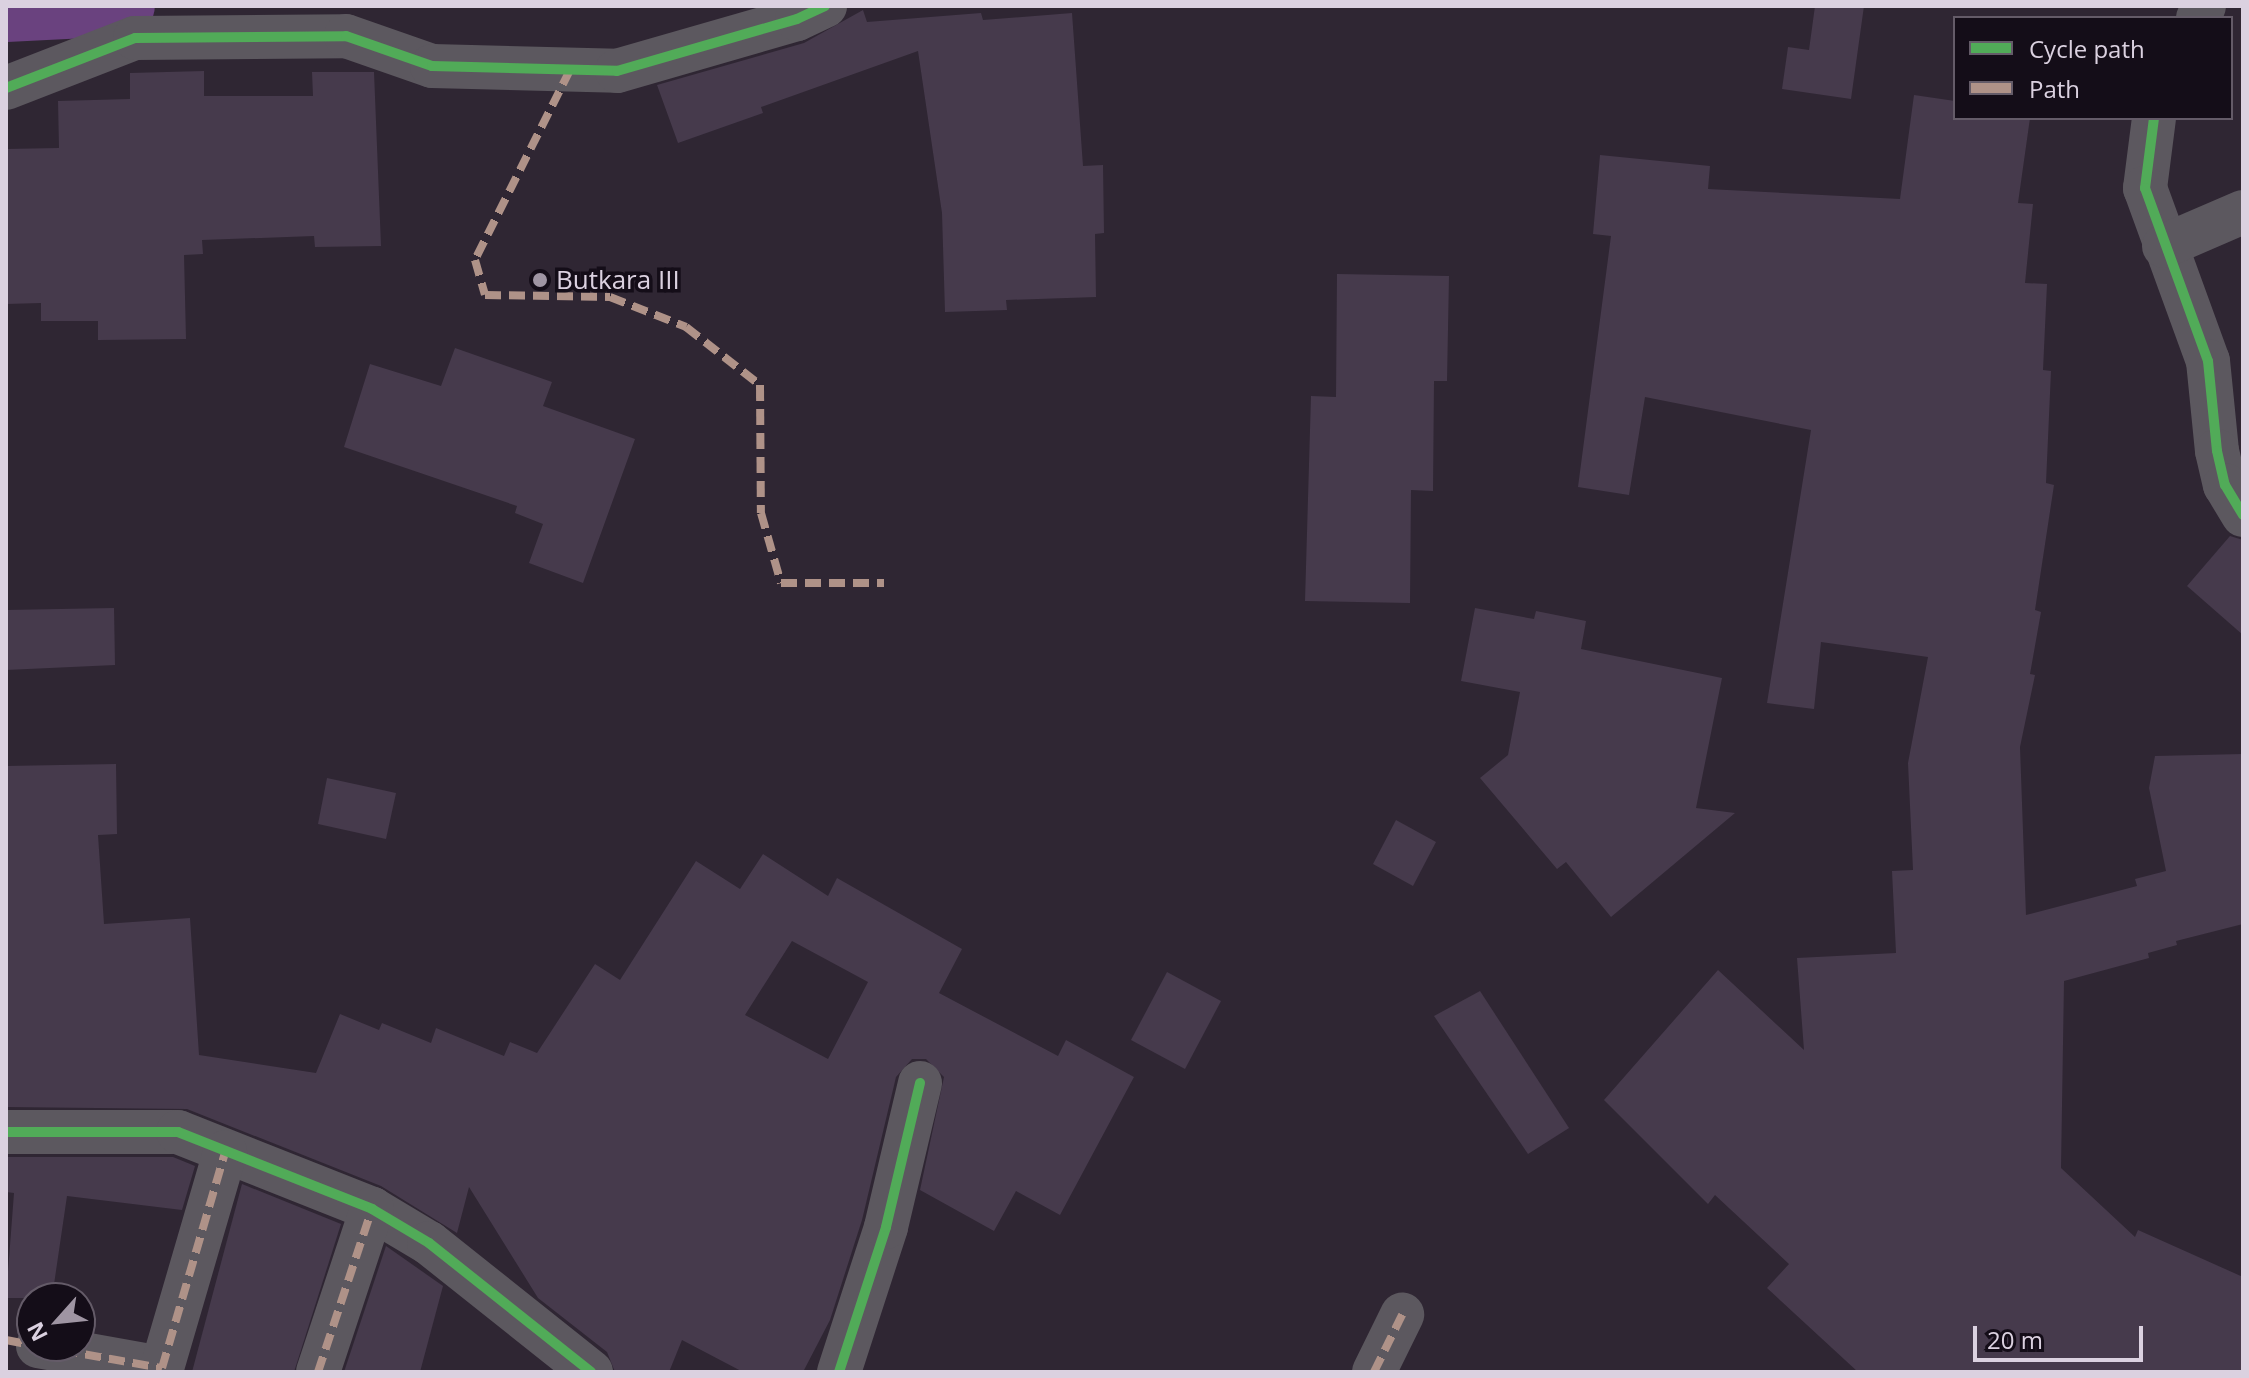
<!DOCTYPE html>
<style>
body{margin:0}
#map{position:relative;width:2249px;height:1378px;overflow:hidden;background:#2f2633;font-family:"Open Sans",sans-serif}
div>[style]{position:absolute}
.canal>*{height:60px;margin:-30px;padding:0 30px;transform-origin:30px;border-radius:30px;background:#6a427f}
.building>*{inset:0;background:#463a4c}
.street>*{height:44px;margin:-22px;padding:0 22px;transform-origin:22px;border-radius:22px;background:#5c585f}
.quiet>*{height:8px;margin-top:-4px;transform-origin:0;background:repeating-linear-gradient(90deg,#af9288 0 16px,transparent 0 24px)}
.cycleway>*{height:10px;margin:-5px;padding:0 5px;transform-origin:5px;border-radius:5px;background:#51ab58}
.dots>*{width:22px;height:22px;translate:-50% -50%;box-sizing:border-box;border:4px solid #140d18;border-radius:50%}
span{translate:-50% -50%;white-space:nowrap;text-align:center;line-height:1.15;-webkit-text-stroke:7px #140d18;paint-order:stroke}
.poi-label{font-size:26px;color:#dbd1e0}
.left{translate:0 -50%;text-align:left}
.frame{position:absolute;inset:0;border:8px solid #dbd1e0;pointer-events:none}
.legend{position:absolute;left:1953px;top:16px;width:280px;height:104px;box-sizing:border-box;background:#140d18;border:2px solid #645b68;margin:0;padding:10px 14px;list-style:none;font-size:24px;color:#dbd1e0}
.legend li{display:flex;align-items:center;gap:16px;height:40px}
.legend b{width:40px;border:2px solid #645b68}
.north{position:absolute;left:16px;top:1282px;width:80px;height:80px;box-sizing:border-box;background:#140d18;border:2px solid #645b68;border-radius:50%;rotate:243deg;font-size:22px;font-weight:700;line-height:32px;text-align:center;color:#dbd1e0}
.north::after{content:'';display:block;margin:auto;width:28px;height:36px;background:#9f95a3;clip-path:polygon(50% 0,100% 100%,50% 72%,0 100%)}
.scale{position:absolute;left:1973px;top:1326px;width:170px;height:36px;box-sizing:border-box;border:4px solid #dbd1e0;border-top:0;padding-left:10px;font-size:24px;line-height:28px;white-space:nowrap;color:#dbd1e0;-webkit-text-stroke:6px #140d18;paint-order:stroke}
</style>
<div id="map">
<div class="canal">
<div style="left:6px;top:12px;width:119px;rotate:-2.9deg"></div>
</div>
<div class="building">
<div style="clip-path:polygon(1815px 6px,1864px 6px,1851px 99px,1782px 89px,1788px 47px,1809px 50px)"></div>
<div style="clip-path:polygon(863px 10px,867px 22px,981px 13px,983px 20px,1072px 13px,1083px 166px,1103px 165px,1104px 233px,1095px 234px,1096px 297px,1006px 300px,1007px 310px,945px 312px,942px 213px,918px 51px,761px 107px,763px 113px,678px 143px,657px 85px,804px 43px)"></div>
<div style="clip-path:polygon(204px 71px,204px 96px,313px 96px,312px 72px,374px 72px,381px 246px,315px 247px,314px 236px,202px 240px,203px 254px,184px 255px,186px 339px,98px 340px,98px 321px,41px 321px,41px 303px,6px 304px,6px 149px,59px 148px,58px 101px,130px 99px,130px 73px)"></div>
<div style="clip-path:polygon(1914px 95px,1955px 101px,1955px 118px,2030px 118px,2018px 203px,2033px 204px,2025px 283px,2047px 284px,2043px 370px,2051px 371px,2046px 483px,2054px 485px,2035px 610px,2041px 612px,2030px 674px,2035px 675px,2020px 747px,2026px 915px,2137px 886px,2135px 879px,2166px 871px,2149px 788px,2155px 756px,2243px 754px,2243px 924px,2176px 941px,2177px 945px,2148px 953px,2149px 958px,2064px 981px,2061px 1168px,2135px 1237px,2138px 1230px,2243px 1277px,2243px 1372px,1858px 1372px,1767px 1288px,1789px 1264px,1715px 1195px,1708px 1204px,1604px 1100px,1718px 970px,1804px 1050px,1797px 958px,1896px 953px,1892px 871px,1913px 870px,1908px 763px,1928px 657px,1821px 642px,1814px 709px,1767px 703px,1811px 430px,1645px 397px,1629px 495px,1578px 487px,1611px 236px,1593px 234px,1600px 155px,1710px 166px,1708px 189px,1900px 199px)"></div>
<div style="clip-path:polygon(1337px 274px,1449px 276px,1447px 381px,1434px 381px,1433px 491px,1411px 490px,1410px 603px,1305px 601px,1311px 396px,1336px 397px)"></div>
<div style="clip-path:polygon(455px 348px,552px 382px,543px 406px,635px 439px,583px 583px,529px 563px,543px 524px,515px 513px,517px 506px,344px 447px,370px 364px,441px 386px)"></div>
<div style="clip-path:polygon(2230px 536px,2243px 540px,2243px 635px,2187px 586px)"></div>
<div style="clip-path:polygon(114px 608px,115px 665px,6px 670px,6px 610px)"></div>
<div style="clip-path:polygon(1475px 608px,1534px 619px,1536px 611px,1586px 621px,1581px 649px,1722px 678px,1696px 808px,1735px 813px,1611px 917px,1566px 862px,1557px 869px,1480px 778px,1508px 755px,1520px 692px,1461px 681px)"></div>
<div style="clip-path:polygon(evenodd,116px 764px,117px 834px,98px 835px,104px 924px,190px 918px,199px 1055px,316px 1073px,340px 1014px,379px 1030px,382px 1023px,431px 1043px,436px 1028px,504px 1056px,510px 1042px,537px 1053px,595px 964px,620px 980px,696px 861px,740px 889px,763px 854px,828px 896px,837px 878px,962px 949px,939px 993px,1058px 1056px,1066px 1040px,1134px 1077px,1060px 1215px,1016px 1191px,994px 1231px,920px 1190px,944px 1077px,926px 1059px,912px 1059px,896px 1077px,862px 1220px,830px 1320px,803px 1372px,743px 1372px,682px 1340px,669px 1372px,615px 1372px,607px 1352px,538px 1298px,469px 1187px,457px 1233px,381px 1186px,187px 1109px,6px 1107px,6px 766px,116px 764px,792px 941px,868px 982px,828px 1059px,745px 1015px,792px 941px)"></div>
<div style="clip-path:polygon(327px 778px,396px 793px,386px 839px,318px 824px)"></div>
<div style="clip-path:polygon(1396px 820px,1436px 842px,1413px 886px,1373px 864px)"></div>
<div style="clip-path:polygon(1167px 972px,1221px 1001px,1185px 1069px,1131px 1040px)"></div>
<div style="clip-path:polygon(1480px 991px,1569px 1128px,1528px 1154px,1434px 1016px)"></div>
<div style="clip-path:polygon(6px 1157px,173px 1157px,195px 1166px,182px 1210px,67px 1196px,52px 1298px,6px 1298px,14px 1193px,6px 1192px)"></div>
<div style="clip-path:polygon(242px 1184px,341px 1224px,294px 1372px,192px 1372px)"></div>
<div style="clip-path:polygon(386px 1246px,443px 1286px,420px 1372px,344px 1372px)"></div>
</div>
<div class="street">
<div style="left:2198px;top:18px;width:13px;rotate:-63deg"></div>
<div style="left:6px;top:88px;width:138px;rotate:-21.2deg"></div>
<div style="left:135px;top:38px;width:211px;rotate:-0.5deg"></div>
<div style="left:346px;top:36px;width:91px;rotate:19.2deg"></div>
<div style="left:432px;top:66px;width:185px;rotate:1.5deg"></div>
<div style="left:617px;top:71px;width:187px;rotate:-16.1deg"></div>
<div style="left:797px;top:19px;width:31px;rotate:-25deg"></div>
<div style="left:2154px;top:118px;width:71px;rotate:97.3deg"></div>
<div style="left:2145px;top:188px;width:184px;rotate:70deg"></div>
<div style="left:2208px;top:361px;width:90px;rotate:84.3deg"></div>
<div style="left:2217px;top:451px;width:35px;rotate:77deg"></div>
<div style="left:2225px;top:485px;width:35px;rotate:59deg"></div>
<div style="left:2164px;top:246px;width:86px;rotate:-23.3deg"></div>
<div style="left:6px;top:1132px;width:172px"></div>
<div style="left:178px;top:1132px;width:209px;rotate:21.6deg"></div>
<div style="left:372px;top:1209px;width:66px;rotate:30.8deg"></div>
<div style="left:429px;top:1243px;width:207px;rotate:38.5deg"></div>
<div style="left:38px;top:1346px;width:126px;rotate:10.1deg"></div>
<div style="left:162px;top:1368px;width:225px;rotate:-73.7deg"></div>
<div style="left:318px;top:1372px;width:172px;rotate:-71.7deg"></div>
<div style="left:839px;top:1372px;width:152px;rotate:-72deg"></div>
<div style="left:886px;top:1227px;width:148px;rotate:-76.7deg"></div>
<div style="left:1374px;top:1372px;width:64px;rotate:-63.8deg"></div>
</div>
<div class="quiet">
<div style="left:570px;top:70px;width:212px;rotate:116.6deg"></div>
<div style="left:475px;top:260px;width:36px;rotate:74deg"></div>
<div style="left:485px;top:295px;width:125px;rotate:0.9deg"></div>
<div style="left:610px;top:297px;width:82px;rotate:21.5deg"></div>
<div style="left:686px;top:327px;width:94px;rotate:38.1deg"></div>
<div style="left:760px;top:385px;width:128px;rotate:89.6deg"></div>
<div style="left:761px;top:513px;width:73px;rotate:74.1deg"></div>
<div style="left:781px;top:583px;width:103px"></div>
<div style="left:6px;top:1340px;width:26px;rotate:11deg"></div>
<div style="left:38px;top:1346px;width:126px;rotate:10.1deg"></div>
<div style="left:162px;top:1368px;width:225px;rotate:-73.7deg"></div>
<div style="left:318px;top:1372px;width:172px;rotate:-71.7deg"></div>
<div style="left:1374px;top:1372px;width:64px;rotate:-63.8deg"></div>
</div>
<div class="cycleway">
<div style="left:6px;top:88px;width:138px;rotate:-21.2deg"></div>
<div style="left:135px;top:38px;width:211px;rotate:-0.5deg"></div>
<div style="left:346px;top:36px;width:91px;rotate:19.2deg"></div>
<div style="left:432px;top:66px;width:185px;rotate:1.5deg"></div>
<div style="left:617px;top:71px;width:187px;rotate:-16.1deg"></div>
<div style="left:797px;top:19px;width:31px;rotate:-25deg"></div>
<div style="left:2154px;top:118px;width:71px;rotate:97.3deg"></div>
<div style="left:2145px;top:188px;width:184px;rotate:70deg"></div>
<div style="left:2208px;top:361px;width:90px;rotate:84.3deg"></div>
<div style="left:2217px;top:451px;width:35px;rotate:77deg"></div>
<div style="left:2225px;top:485px;width:35px;rotate:59deg"></div>
<div style="left:6px;top:1132px;width:172px"></div>
<div style="left:178px;top:1132px;width:209px;rotate:21.6deg"></div>
<div style="left:372px;top:1209px;width:66px;rotate:30.8deg"></div>
<div style="left:429px;top:1243px;width:207px;rotate:38.5deg"></div>
<div style="left:839px;top:1372px;width:152px;rotate:-72deg"></div>
<div style="left:886px;top:1227px;width:148px;rotate:-76.7deg"></div>
</div>
<div class="dots">
<div style="left:540px;top:280px;background:#9f95a3"></div>
</div>
<div class="poi-label">
<span class="left" style="left:556px;top:280px">Butkara III</span>
</div>
<div class="frame"></div>
<ul class="legend">
<li><b style="height:10px;background:#51ab58"></b>Cycle path</li>
<li><b style="height:10px;background:#af9288"></b>Path</li>
</ul>
<div class="north">N</div>
<div class="scale">20 m</div>
</div>
